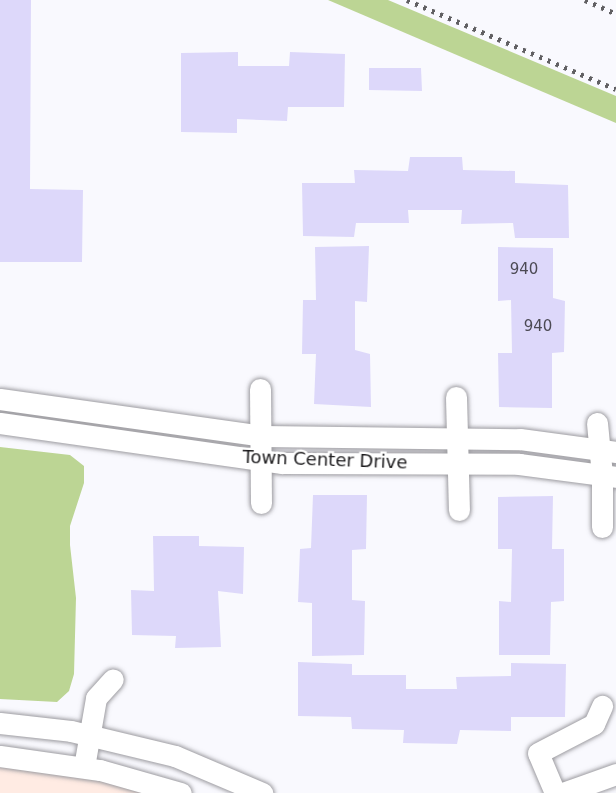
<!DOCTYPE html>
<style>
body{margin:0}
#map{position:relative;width:616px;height:793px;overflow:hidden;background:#f9f9fe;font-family:"DejaVu Sans",sans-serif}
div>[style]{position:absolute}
.commercial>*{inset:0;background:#ffebe3}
.green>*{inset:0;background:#bcd594}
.building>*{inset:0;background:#ddd8fa}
.roads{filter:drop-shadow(0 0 2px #9d9ca1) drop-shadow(0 0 2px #9d9ca1)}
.minor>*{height:21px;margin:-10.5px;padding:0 10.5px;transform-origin:10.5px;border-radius:10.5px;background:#fff}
.rail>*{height:4.5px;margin-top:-2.25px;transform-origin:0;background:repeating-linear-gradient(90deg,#616063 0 3px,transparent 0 9px)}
span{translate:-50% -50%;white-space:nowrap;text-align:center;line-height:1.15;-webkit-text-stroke:4.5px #fff;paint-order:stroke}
.number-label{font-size:15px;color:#4c4a54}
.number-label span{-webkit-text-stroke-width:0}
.street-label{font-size:18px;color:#1b1a1c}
</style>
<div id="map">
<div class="commercial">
<div style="clip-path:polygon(0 767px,85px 774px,152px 793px,0 793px)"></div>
</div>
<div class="green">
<div style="clip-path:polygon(328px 0,388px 0,616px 96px,616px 123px)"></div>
<div style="clip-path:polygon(0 447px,70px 455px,84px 466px,84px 483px,70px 526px,70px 545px,76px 598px,74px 674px,69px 691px,57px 702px,0 699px)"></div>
</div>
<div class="building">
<div style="clip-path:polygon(0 0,31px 0,30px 189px,83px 190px,82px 262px,0 262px)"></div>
<div style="clip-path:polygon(238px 52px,238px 66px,289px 66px,290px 52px,345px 54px,344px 107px,288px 107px,287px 121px,237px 119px,237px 133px,181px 132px,181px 53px)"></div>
<div style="clip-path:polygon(369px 68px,421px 68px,422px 91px,369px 90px)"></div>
<div style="clip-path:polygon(410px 157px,462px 157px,463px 170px,515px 171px,515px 183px,568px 185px,569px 238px,515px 238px,513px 223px,461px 224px,462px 210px,408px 210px,409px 223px,356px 223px,354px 237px,303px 236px,302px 183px,355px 183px,354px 170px,408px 171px)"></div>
<div style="clip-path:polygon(369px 246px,367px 302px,355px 301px,355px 350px,370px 354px,371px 407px,314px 404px,316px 354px,302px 354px,303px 300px,316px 300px,315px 247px)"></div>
<div style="clip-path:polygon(498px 247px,553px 248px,553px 298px,565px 301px,564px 352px,552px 353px,552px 408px,499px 407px,498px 353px,512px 353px,511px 300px,498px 301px)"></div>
<div style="clip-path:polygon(313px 495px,367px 495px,366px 549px,352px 550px,352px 600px,365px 601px,364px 655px,312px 656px,312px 603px,298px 602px,300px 549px,311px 548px)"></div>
<div style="clip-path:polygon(553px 496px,552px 549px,564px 549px,564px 601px,551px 602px,550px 655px,499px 655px,499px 601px,511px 602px,512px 549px,498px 549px,498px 497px)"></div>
<div style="clip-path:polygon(153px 536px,199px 536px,199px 546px,244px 547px,243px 594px,218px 591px,221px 647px,175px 648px,176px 636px,132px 635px,131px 590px,154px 591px)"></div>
<div style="clip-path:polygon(298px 662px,352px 664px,352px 675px,406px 675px,406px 689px,457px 689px,456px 677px,511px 676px,511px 663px,566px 664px,565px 717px,511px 717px,511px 731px,460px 730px,457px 744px,403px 743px,404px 730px,352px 729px,351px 717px,298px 716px)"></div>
</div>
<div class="roads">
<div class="minor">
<div style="left:260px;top:389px;width:114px;rotate:89.5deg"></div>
<div style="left:456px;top:397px;width:113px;rotate:88.5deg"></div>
<div style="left:0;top:399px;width:265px;rotate:8deg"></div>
<div style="left:262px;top:436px;width:258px;rotate:0.7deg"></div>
<div style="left:520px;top:439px;width:97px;rotate:7.7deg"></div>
<div style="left:0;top:423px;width:285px;rotate:8.1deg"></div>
<div style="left:282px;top:463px;width:237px;rotate:0.2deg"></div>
<div style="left:519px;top:464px;width:98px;rotate:7.6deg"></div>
<div style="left:597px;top:423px;width:52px;rotate:84.5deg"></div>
<div style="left:602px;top:475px;width:52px;rotate:90deg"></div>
<div style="left:0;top:723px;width:71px;rotate:6.4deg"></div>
<div style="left:71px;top:731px;width:107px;rotate:13.5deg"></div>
<div style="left:175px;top:756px;width:95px;rotate:23deg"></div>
<div style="left:0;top:756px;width:101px;rotate:8deg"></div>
<div style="left:100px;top:770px;width:84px;rotate:15.9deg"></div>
<div style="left:84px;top:767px;width:70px;rotate:-80.1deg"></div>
<div style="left:96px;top:698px;width:25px;rotate:-48deg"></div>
<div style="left:555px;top:793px;width:43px;rotate:-113deg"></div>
<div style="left:538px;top:753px;width:63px;rotate:-27.4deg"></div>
<div style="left:594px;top:724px;width:20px;rotate:-66deg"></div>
<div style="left:563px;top:793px;width:56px;rotate:-19.7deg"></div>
</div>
</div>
<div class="rail">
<div style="left:407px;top:0;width:227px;rotate:23.1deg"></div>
<div style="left:585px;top:0;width:34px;rotate:24deg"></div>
</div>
<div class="number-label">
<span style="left:524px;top:270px">940</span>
<span style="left:538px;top:327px">940</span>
</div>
<div class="street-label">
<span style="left:325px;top:460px;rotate:2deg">Town Center Drive</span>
</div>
</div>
